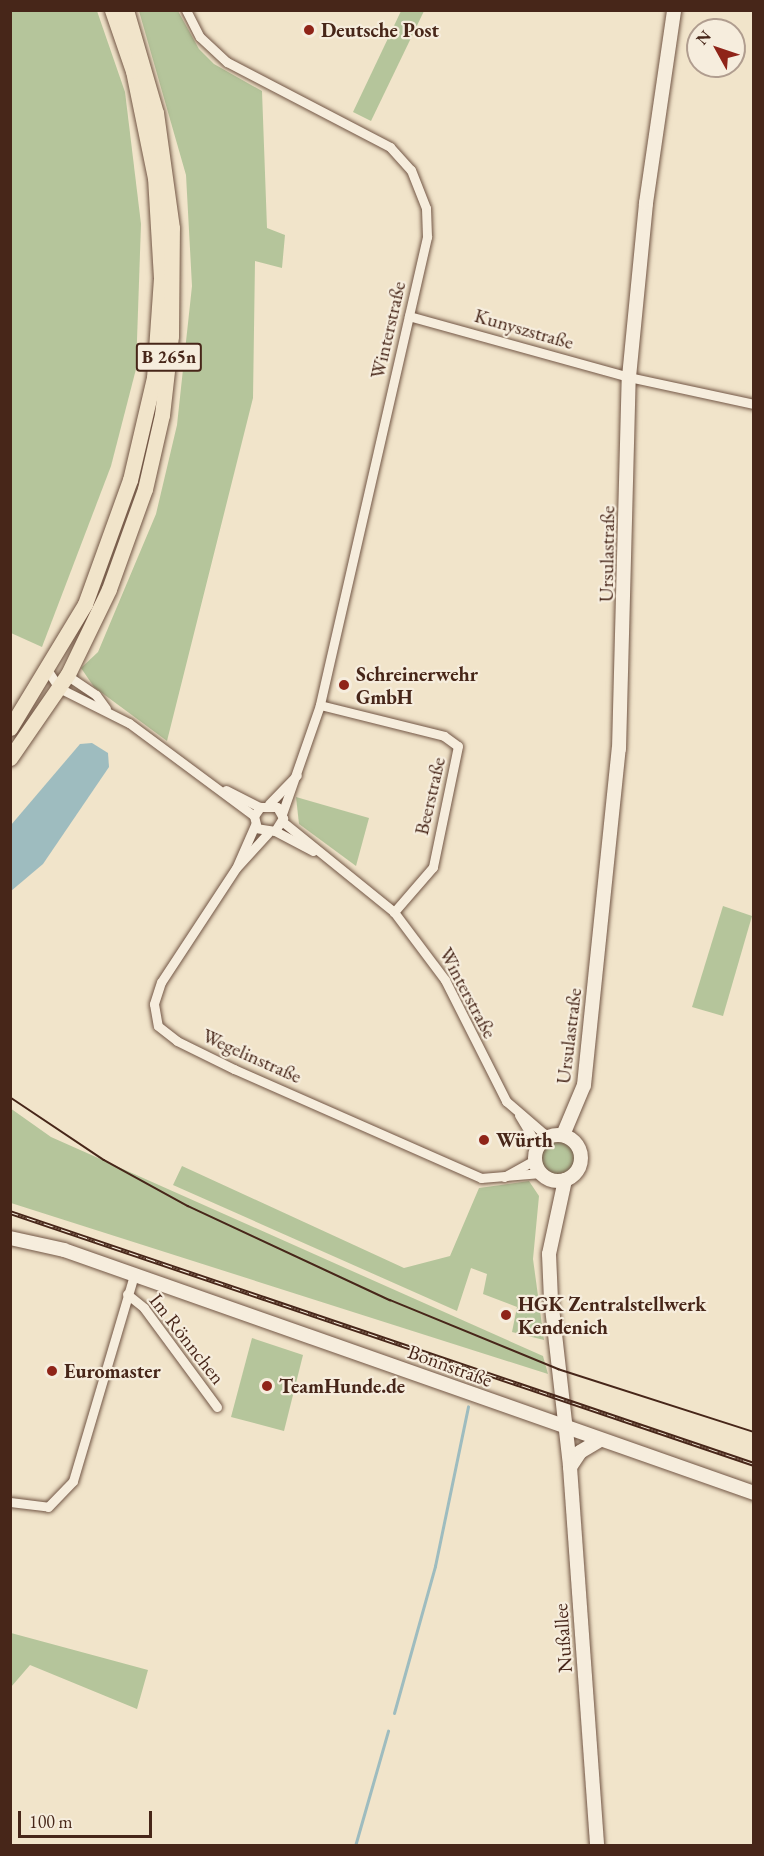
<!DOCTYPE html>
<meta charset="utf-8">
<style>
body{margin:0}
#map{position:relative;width:764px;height:1856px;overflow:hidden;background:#f1e4ca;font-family:"EB Garamond",serif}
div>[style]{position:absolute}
.green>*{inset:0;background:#b5c59b}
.round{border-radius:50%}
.water>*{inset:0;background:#9ebcbf}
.stream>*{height:3px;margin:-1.5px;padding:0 1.5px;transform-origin:1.5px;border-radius:1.5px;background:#9ebcbf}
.roads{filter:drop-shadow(0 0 2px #725645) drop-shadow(0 0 2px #725645)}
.street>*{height:9px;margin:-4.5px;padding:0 4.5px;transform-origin:4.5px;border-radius:4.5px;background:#f6eddd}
.secondary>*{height:14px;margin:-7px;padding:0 7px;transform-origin:7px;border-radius:7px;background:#f6eddd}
.secondary>.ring{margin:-7px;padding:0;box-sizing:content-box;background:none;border:14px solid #f6eddd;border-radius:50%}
.primary>*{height:15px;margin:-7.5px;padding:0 7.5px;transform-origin:7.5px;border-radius:7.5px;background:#f1e4ca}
.tram>*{height:1.5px;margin:-0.75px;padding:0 0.75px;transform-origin:0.75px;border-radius:0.75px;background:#472619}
.rail>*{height:5px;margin-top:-2.5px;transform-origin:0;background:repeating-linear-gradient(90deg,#f6eddd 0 9px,#472619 0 18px);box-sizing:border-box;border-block:2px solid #472619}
.dots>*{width:16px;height:16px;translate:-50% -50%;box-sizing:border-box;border:3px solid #f6eddd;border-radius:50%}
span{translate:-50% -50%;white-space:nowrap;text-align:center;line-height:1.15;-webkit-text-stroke:4.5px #f6eddd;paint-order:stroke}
.shield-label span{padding:2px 4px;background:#f6eddd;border:2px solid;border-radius:4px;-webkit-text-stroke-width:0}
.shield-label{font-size:18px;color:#472619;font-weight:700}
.poi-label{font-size:20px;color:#472619;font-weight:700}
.left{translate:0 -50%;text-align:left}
.street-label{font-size:20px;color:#472619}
.frame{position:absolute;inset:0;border:12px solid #472619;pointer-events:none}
.north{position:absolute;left:686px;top:18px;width:60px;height:60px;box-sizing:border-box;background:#f6eddd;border:2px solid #b09d8f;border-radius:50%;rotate:310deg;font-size:16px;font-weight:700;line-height:24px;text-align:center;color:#472619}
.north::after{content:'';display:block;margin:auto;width:21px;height:27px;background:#8f2418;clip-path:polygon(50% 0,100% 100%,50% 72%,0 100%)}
.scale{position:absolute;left:18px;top:1811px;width:134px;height:27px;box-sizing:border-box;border:3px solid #472619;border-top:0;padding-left:8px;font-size:18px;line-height:21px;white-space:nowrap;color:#472619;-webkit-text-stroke:4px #f6eddd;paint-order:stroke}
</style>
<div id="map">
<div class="green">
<div style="clip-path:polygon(10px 11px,97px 11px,125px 92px,141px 224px,136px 369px,111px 466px,42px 647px,11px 633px)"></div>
<div style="clip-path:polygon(139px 11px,178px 11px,199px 49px,214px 64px,262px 91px,267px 228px,285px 235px,282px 268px,255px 261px,253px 398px,167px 741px,94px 687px,81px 668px,98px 652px,156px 514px,177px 425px,192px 286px,186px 175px)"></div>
<div style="clip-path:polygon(401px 11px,424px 11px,371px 121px,353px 112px)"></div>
<div style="clip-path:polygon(296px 797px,369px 818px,356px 866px,299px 824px)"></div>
<div style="clip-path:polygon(723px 906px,752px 916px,723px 1016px,692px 1007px)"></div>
<div style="clip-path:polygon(10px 1108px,51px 1137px,543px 1356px,548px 1374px,11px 1203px)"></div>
<div class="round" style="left:540px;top:1141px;width:36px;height:36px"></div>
<div style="clip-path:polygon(182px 1166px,404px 1268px,450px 1256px,479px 1188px,529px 1181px,539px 1196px,533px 1259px,544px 1340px,512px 1332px,517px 1307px,483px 1294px,487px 1274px,471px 1268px,457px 1311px,173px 1185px)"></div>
<div style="clip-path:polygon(252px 1338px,303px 1355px,284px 1431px,231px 1417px)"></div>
<div style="clip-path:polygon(11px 1633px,148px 1670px,137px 1709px,30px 1665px,11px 1687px)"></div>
</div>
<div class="water">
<div style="clip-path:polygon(92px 743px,108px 753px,109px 767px,43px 864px,11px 891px,11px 825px,80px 744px)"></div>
</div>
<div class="stream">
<div style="left:394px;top:1713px;width:153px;rotate:-74.4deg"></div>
<div style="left:435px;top:1566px;width:163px;rotate:-78.3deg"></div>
<div style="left:355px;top:1846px;width:120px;rotate:-74deg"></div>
</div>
<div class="roads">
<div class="street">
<div style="left:186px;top:10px;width:30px;rotate:63deg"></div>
<div style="left:200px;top:37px;width:37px;rotate:43deg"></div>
<div style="left:227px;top:62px;width:184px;rotate:27.5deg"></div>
<div style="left:390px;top:147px;width:31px;rotate:48deg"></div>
<div style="left:411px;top:170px;width:41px;rotate:68.5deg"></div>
<div style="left:426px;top:208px;width:29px;rotate:88deg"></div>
<div style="left:427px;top:237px;width:480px;rotate:102.9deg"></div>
<div style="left:320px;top:705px;width:115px;rotate:109.2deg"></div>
<div style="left:409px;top:316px;width:228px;rotate:15.5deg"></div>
<div style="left:629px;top:377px;width:128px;rotate:12.2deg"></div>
<div style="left:48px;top:671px;width:20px;rotate:57deg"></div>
<div style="left:59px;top:688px;width:78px;rotate:26.6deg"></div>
<div style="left:129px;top:723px;width:156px;rotate:36.6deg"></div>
<div style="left:65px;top:674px;width:37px;rotate:34deg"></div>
<div style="left:96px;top:695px;width:17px;rotate:54deg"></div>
<div style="left:320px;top:705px;width:128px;rotate:14deg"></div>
<div style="left:444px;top:736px;width:17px;rotate:36deg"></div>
<div style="left:458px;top:746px;width:124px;rotate:101.7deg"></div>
<div style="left:433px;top:867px;width:60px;rotate:130.9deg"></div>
<div style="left:226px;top:790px;width:38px;rotate:27deg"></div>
<div style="left:260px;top:807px;width:17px"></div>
<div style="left:277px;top:807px;width:13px;rotate:61deg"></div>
<div style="left:283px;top:818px;width:15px;rotate:122deg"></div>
<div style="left:275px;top:831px;width:18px;rotate:-171deg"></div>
<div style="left:257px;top:828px;width:12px;rotate:-104deg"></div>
<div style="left:254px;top:816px;width:11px;rotate:-56deg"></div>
<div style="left:269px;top:804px;width:40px;rotate:-46deg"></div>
<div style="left:283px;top:822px;width:143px;rotate:39deg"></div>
<div style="left:394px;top:912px;width:85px;rotate:53.1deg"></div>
<div style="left:445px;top:980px;width:136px;rotate:63.2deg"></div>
<div style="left:506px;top:1101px;width:55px;rotate:40.6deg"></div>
<div style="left:275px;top:831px;width:43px;rotate:27.8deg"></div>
<div style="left:268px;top:833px;width:47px;rotate:132.4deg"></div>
<div style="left:236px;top:868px;width:136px;rotate:123.3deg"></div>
<div style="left:161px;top:982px;width:23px;rotate:108deg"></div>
<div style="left:154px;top:1004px;width:22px;rotate:80deg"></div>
<div style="left:158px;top:1026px;width:24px;rotate:38deg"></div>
<div style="left:177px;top:1041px;width:64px;rotate:26.2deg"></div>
<div style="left:234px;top:1069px;width:270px;rotate:23.8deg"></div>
<div style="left:481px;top:1178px;width:60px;rotate:-4.8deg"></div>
<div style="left:237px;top:866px;width:45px;rotate:-66.3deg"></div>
<div style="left:519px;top:1115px;width:37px;rotate:59deg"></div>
<div style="left:504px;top:1177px;width:35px;rotate:-29deg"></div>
<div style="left:127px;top:1294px;width:22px;rotate:39deg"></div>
<div style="left:144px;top:1308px;width:123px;rotate:53.6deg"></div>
<div style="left:10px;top:1502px;width:38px;rotate:7deg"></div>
<div style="left:48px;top:1507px;width:36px;rotate:-46deg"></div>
<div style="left:73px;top:1481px;width:215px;rotate:-73.5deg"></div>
</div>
<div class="secondary">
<div style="left:563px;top:1135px;width:54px;rotate:-67.2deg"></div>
<div style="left:584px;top:1085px;width:338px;rotate:-84.1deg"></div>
<div style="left:619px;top:749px;width:372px;rotate:-88.5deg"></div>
<div style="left:629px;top:377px;width:175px;rotate:-84.4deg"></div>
<div style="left:646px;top:203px;width:195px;rotate:-81.7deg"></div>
<div class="ring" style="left:535px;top:1135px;width:32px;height:32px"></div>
<div style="left:565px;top:1180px;width:76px;rotate:102.2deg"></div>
<div style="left:549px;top:1254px;width:45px;rotate:87.5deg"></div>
<div style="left:551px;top:1299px;width:169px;rotate:83.5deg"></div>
<div style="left:570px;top:1467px;width:380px;rotate:85.9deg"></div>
<div style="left:10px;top:1238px;width:55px;rotate:12.5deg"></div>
<div style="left:64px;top:1250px;width:732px;rotate:19.4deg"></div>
<div style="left:570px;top:1467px;width:18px;rotate:-56deg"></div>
<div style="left:580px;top:1452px;width:21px;rotate:-31deg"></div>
</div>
<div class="primary">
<div style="left:10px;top:728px;width:145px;rotate:-58.8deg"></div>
<div style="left:85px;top:604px;width:132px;rotate:-70.1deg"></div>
<div style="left:130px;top:480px;width:105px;rotate:-76.8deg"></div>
<div style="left:154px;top:378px;width:100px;rotate:-86deg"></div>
<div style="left:161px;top:278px;width:100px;rotate:-93.4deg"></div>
<div style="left:155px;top:178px;width:109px;rotate:-101.6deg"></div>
<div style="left:133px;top:71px;width:65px;rotate:-109deg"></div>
<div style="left:10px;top:758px;width:102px;rotate:-55.4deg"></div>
<div style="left:68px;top:674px;width:94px;rotate:-64.2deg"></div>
<div style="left:109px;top:589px;width:106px;rotate:-70.2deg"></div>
<div style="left:145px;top:489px;width:76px;rotate:-77.1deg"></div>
<div style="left:162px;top:415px;width:80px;rotate:-83.5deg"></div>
<div style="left:171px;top:336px;width:108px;rotate:-89.5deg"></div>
<div style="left:172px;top:228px;width:116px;rotate:-97.9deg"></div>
<div style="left:156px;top:113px;width:107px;rotate:-106.2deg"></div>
</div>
</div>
<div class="tram">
<div style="left:10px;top:1097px;width:113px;rotate:33.8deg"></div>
<div style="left:104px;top:1160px;width:96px;rotate:28.7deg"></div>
<div style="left:188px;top:1206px;width:223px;rotate:25deg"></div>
<div style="left:390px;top:1300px;width:182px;rotate:22.3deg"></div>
<div style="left:558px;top:1369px;width:206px;rotate:17.8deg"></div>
</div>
<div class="rail">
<div style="left:10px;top:1212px;width:786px;rotate:18.71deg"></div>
</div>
<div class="dots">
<div style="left:309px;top:30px;background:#8f2418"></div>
<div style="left:344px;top:685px;background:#8f2418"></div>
<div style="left:484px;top:1140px;background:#8f2418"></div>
<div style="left:506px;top:1315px;background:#8f2418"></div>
<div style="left:52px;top:1371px;background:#8f2418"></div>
<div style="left:267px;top:1386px;background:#8f2418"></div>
</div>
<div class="shield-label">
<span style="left:169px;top:357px">B 265n</span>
</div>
<div class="poi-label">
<span class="left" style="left:321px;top:30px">Deutsche Post</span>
<span class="left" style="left:356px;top:686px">Schreinerwehr<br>GmbH</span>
<span class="left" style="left:496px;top:1140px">Würth</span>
<span class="left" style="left:518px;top:1316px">HGK Zentralstellwerk<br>Kendenich</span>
<span class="left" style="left:64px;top:1371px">Euromaster</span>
<span class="left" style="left:279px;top:1386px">TeamHunde.de</span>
</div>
<div class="street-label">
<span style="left:524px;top:329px;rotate:16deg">Kunyszstraße</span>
<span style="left:388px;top:330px;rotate:-77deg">Winterstraße</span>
<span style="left:607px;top:554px;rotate:-89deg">Ursulastraße</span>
<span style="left:430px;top:796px;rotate:-77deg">Beerstraße</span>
<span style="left:468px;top:993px;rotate:62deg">Winterstraße</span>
<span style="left:569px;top:1036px;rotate:-83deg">Ursulastraße</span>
<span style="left:252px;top:1056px;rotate:24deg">Wegelinstraße</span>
<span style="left:187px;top:1339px;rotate:52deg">Im Rönnchen</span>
<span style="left:450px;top:1366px;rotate:20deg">Bonnstraße</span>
<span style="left:563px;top:1638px;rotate:-94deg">Nußallee</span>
</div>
<div class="frame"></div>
<div class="north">N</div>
<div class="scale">100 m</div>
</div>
